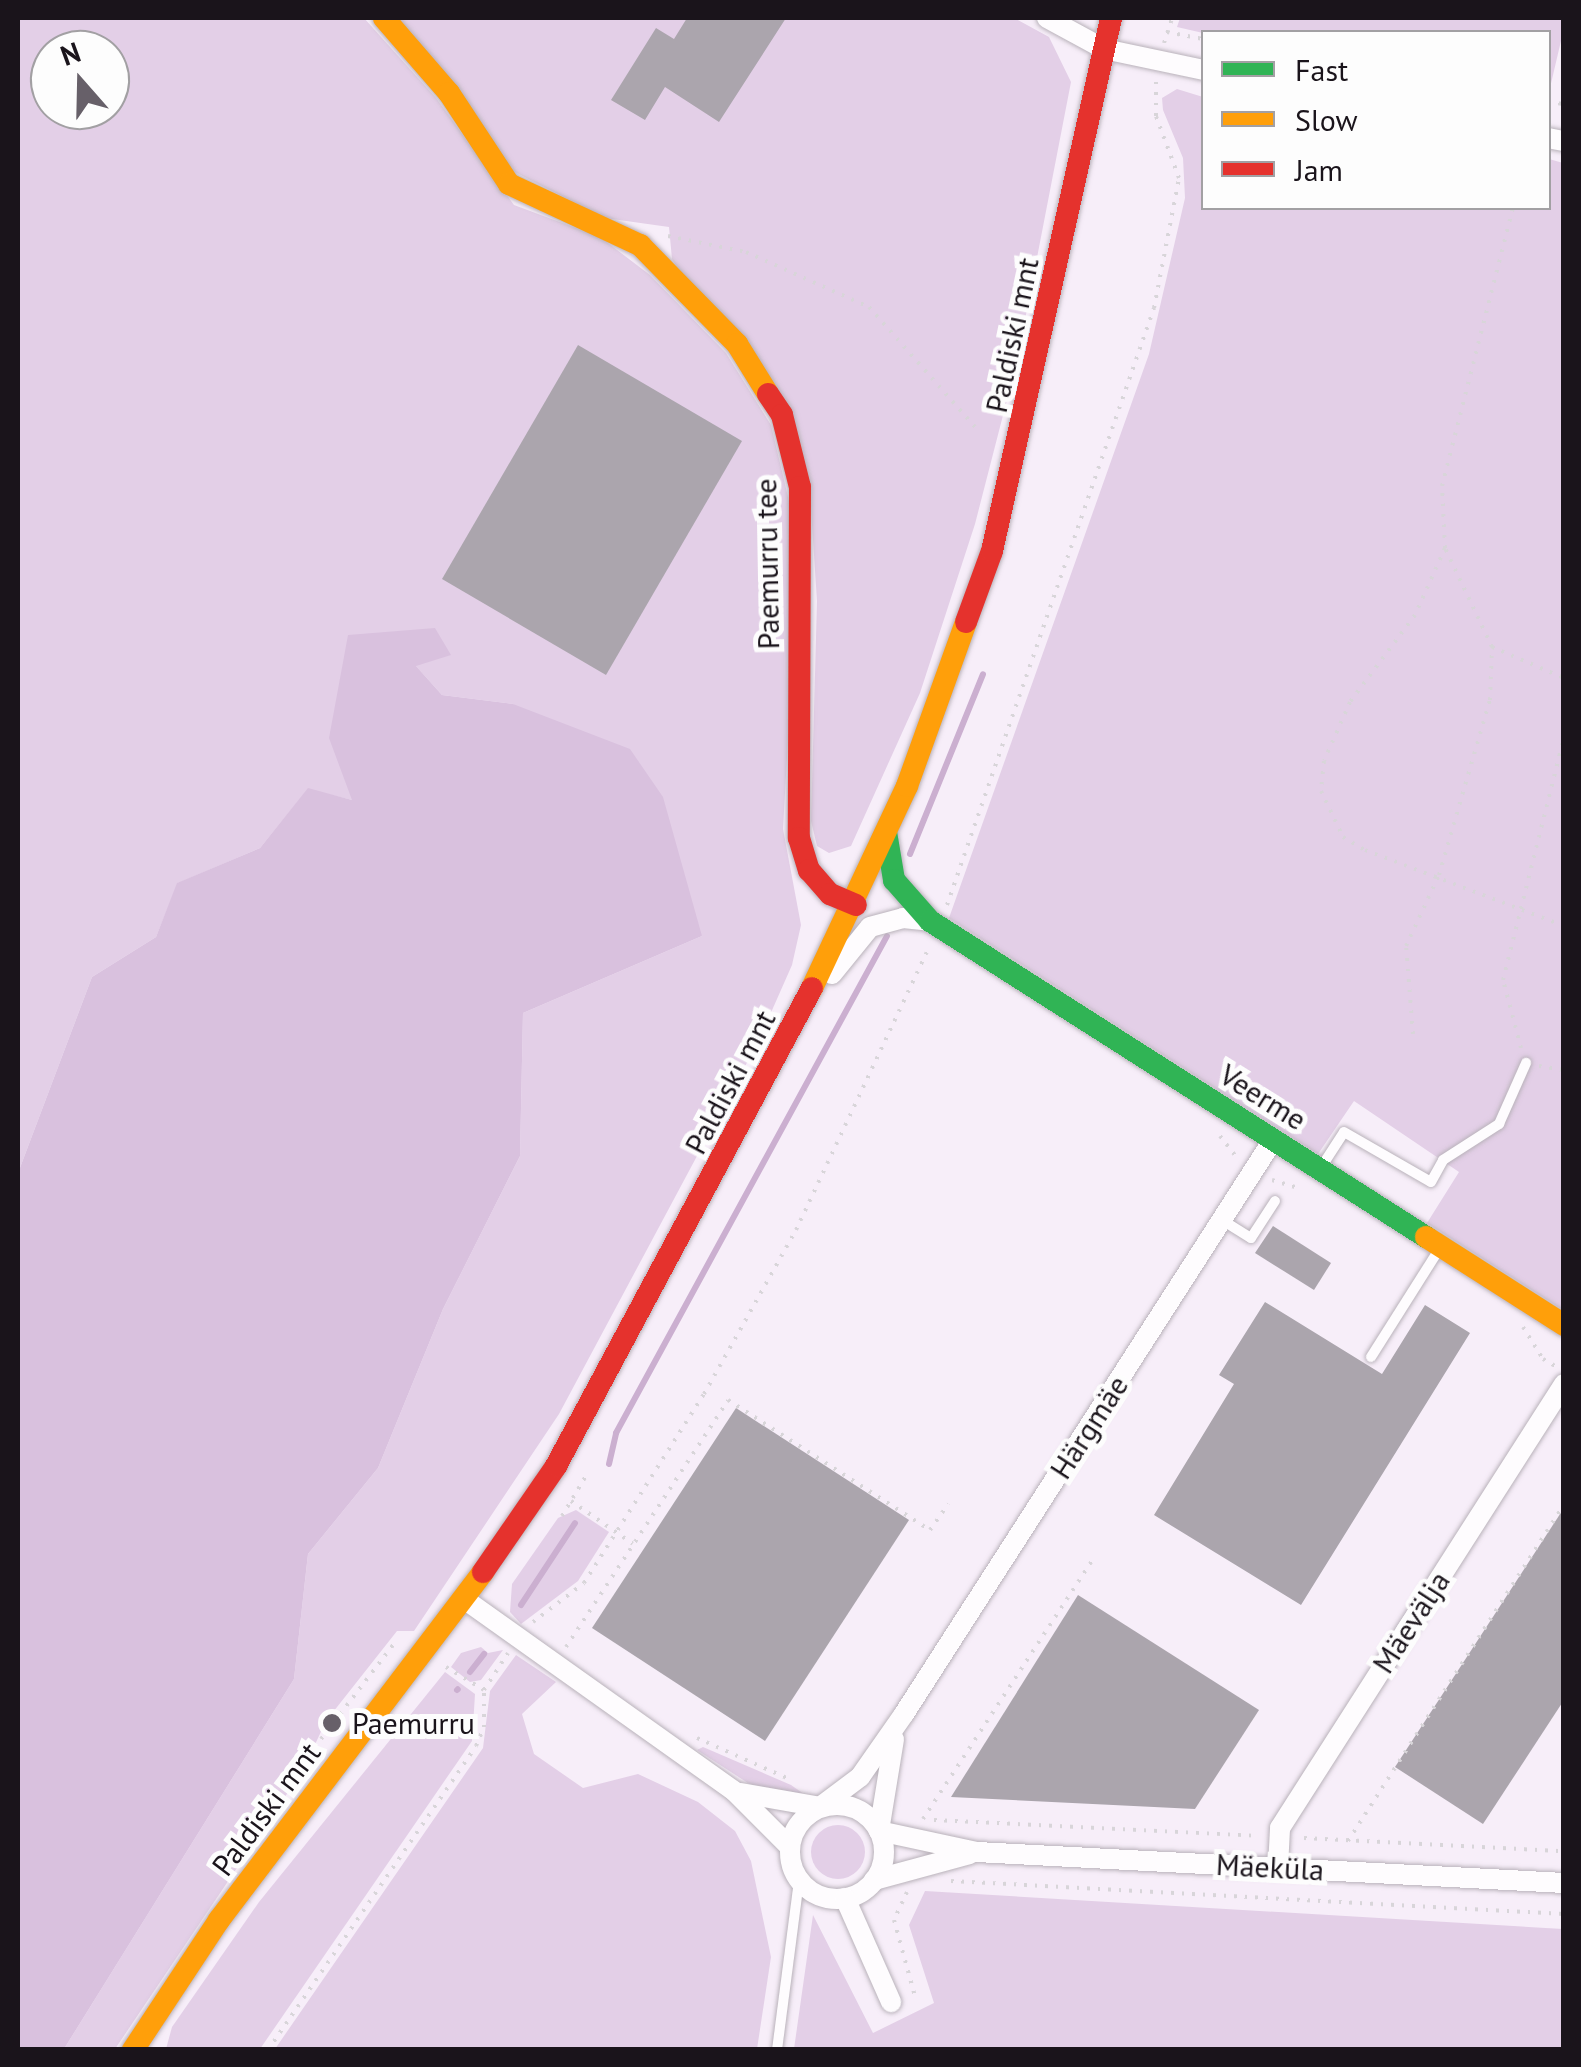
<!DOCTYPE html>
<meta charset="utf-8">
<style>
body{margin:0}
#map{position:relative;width:1581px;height:2067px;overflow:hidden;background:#f7eef9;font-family:"PT Sans",sans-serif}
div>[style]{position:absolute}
.green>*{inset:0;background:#e3cfe7}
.round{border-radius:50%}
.forest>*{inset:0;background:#d9c1de}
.stream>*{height:6px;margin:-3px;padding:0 3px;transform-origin:3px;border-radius:3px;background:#cbafd0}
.building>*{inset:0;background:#aba5ad}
.path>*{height:4px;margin-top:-2px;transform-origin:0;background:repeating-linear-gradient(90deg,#d8d5d9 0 2.5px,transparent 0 10.5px)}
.roads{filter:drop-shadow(0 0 2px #b9b2ba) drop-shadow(0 0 2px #b9b2ba)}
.lane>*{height:10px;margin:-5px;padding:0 5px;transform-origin:5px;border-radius:5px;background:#fefcfe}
.street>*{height:20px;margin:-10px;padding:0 10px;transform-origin:10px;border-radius:10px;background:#fefcfe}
.street>.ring{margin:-10px;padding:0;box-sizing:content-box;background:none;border:20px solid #fefcfe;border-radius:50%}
.fast>*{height:22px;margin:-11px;padding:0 11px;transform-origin:11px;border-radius:11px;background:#30b455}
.slow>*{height:22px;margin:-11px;padding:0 11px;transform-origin:11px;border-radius:11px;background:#ff9f0a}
.jam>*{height:22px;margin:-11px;padding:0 11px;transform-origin:11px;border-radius:11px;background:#e5322d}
.dots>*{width:28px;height:28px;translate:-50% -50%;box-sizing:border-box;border:5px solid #fdfdfd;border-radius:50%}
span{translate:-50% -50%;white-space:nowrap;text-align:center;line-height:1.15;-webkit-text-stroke:10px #fdfdfd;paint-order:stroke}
.street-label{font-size:30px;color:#1a141b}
.poi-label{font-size:30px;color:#1a141b}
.left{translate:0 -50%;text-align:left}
.frame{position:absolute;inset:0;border:20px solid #1a141b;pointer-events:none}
.legend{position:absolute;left:1201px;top:30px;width:350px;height:180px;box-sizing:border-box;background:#fdfdfd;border:2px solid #a2a0a3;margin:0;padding:12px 18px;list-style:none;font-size:30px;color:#1a141b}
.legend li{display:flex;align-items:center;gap:20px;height:50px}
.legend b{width:50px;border:2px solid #a2a0a3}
.north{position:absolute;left:30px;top:30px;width:100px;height:100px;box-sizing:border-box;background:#fdfdfd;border:2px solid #a2a0a3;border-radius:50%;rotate:340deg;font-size:28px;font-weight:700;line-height:40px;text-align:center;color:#1a141b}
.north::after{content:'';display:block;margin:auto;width:35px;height:45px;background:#676069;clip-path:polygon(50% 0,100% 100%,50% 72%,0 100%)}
</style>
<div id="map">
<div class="green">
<div style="clip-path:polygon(evenodd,18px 18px,364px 18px,436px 98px,514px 205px,600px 237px,650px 275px,726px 353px,771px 425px,789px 501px,791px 686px,783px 829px,801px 925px,792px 965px,758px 1042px,559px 1414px,414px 1631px,397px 1631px,326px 1721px,303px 1770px,115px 2049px,64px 2049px,294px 1679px,308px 1554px,378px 1468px,443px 1309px,520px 1156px,523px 1013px,702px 936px,513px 704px,442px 695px,415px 665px,348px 635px,352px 800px,308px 789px,260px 848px,178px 883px,156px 937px,92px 977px,18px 1173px,18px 18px,50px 50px,110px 50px,110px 110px,50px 110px,50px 50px)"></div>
<div style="clip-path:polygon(397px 18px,1014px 18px,1049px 37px,1071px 82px,1017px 361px,975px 524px,920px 693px,851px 846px,829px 853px,817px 846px,811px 821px,817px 601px,809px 478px,672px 259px,669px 227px,605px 218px,513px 171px)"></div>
<div style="clip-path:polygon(1180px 18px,1563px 18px,1564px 28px,1549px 92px,1548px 32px,1203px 33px,1177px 27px)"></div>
<div style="clip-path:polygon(1177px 89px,1203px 97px,1204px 208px,1548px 208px,1549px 159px,1563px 163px,1563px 1310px,1427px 1223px,1459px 1172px,1354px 1101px,1318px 1154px,949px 918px,1149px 354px,1185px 198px,1183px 158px,1163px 110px,1162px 98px)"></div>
<div style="clip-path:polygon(576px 1510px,609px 1532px,578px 1581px,521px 1624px,510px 1612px,512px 1584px,558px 1518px)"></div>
<div style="clip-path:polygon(481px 1647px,488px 1653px,503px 1650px,481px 1680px,470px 1682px,451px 1667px,461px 1653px)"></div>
<div style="clip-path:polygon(516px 1655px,556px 1682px,522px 1714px,534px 1754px,583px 1788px,638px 1774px,698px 1802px,735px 1831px,751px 1861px,771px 1957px,757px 2049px,275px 2049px,483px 1748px,490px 1691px)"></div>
<div style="clip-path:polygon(445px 1672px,475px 1694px,472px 1741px,260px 2049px,166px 2049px,172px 2027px,259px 1902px)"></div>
<div style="clip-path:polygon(703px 1747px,791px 1785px,804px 1794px,751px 1785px,697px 1750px)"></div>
<div class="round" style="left:811px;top:1825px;width:54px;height:54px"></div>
<div style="clip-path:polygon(925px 1891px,1563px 1929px,1563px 2049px,794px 2049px,813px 1915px,873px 2033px,934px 2003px,909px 1925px)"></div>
</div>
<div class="forest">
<div style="clip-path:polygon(435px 628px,451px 655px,416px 666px,442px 695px,513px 704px,630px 749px,663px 797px,702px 936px,523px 1013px,520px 1156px,443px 1309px,378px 1468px,308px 1554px,294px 1679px,64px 2049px,18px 2049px,18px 1173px,92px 977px,156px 937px,177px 883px,260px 848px,308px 788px,352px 800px,329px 738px,348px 635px)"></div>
</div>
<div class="stream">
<div style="left:910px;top:854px;width:194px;rotate:-67.9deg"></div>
<div style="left:609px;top:1464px;width:32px;rotate:-77deg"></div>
<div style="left:616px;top:1433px;width:566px;rotate:-61.4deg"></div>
<div style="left:521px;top:1605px;width:98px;rotate:-56.6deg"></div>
<div style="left:470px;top:1672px;width:23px;rotate:-52deg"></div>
<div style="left:457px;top:1690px;width:1px;rotate:-45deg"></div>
</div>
<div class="building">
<div style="clip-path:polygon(687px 18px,786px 18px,719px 122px,665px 87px,645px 120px,611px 100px,656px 28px,674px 39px)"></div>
<div style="clip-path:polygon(578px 345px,742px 441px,606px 675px,442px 579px)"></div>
<div style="clip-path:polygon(1273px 1226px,1331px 1263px,1314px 1290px,1255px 1253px)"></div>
<div style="clip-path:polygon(1265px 1302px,1382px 1374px,1425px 1305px,1470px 1333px,1301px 1605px,1154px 1515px,1234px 1384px,1219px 1375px)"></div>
<div style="clip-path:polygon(736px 1408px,909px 1520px,765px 1741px,592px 1628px)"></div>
<div style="clip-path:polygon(1564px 1508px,1564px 1700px,1483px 1824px,1395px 1767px)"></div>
<div style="clip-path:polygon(1078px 1595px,1259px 1710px,1195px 1809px,951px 1797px)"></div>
</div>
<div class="path">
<div style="left:1167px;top:32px;width:38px;rotate:11deg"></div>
<div style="left:1164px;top:43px;width:26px;rotate:-72deg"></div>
<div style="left:1548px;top:102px;width:16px;rotate:7deg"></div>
<div style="left:668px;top:236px;width:80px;rotate:11.6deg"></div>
<div style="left:746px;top:252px;width:135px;rotate:24.1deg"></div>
<div style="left:869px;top:307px;width:160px;rotate:48.5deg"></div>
<div style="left:1445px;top:548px;width:73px;rotate:114.1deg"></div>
<div style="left:1415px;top:615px;width:109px;rotate:126.8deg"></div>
<div style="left:1350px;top:702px;width:64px;rotate:113.8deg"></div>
<div style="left:1324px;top:761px;width:30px;rotate:96deg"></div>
<div style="left:1321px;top:791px;width:51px;rotate:64.4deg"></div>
<div style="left:1343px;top:837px;width:26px;rotate:31deg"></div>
<div style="left:1365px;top:850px;width:213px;rotate:20.9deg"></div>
<div style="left:1492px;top:647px;width:78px;rotate:23.3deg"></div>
<div style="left:947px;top:905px;width:632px;rotate:-70.88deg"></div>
<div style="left:1154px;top:308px;width:132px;rotate:-79.1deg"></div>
<div style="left:1179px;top:178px;width:66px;rotate:-110.4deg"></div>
<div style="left:1156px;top:116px;width:34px;rotate:-90deg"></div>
<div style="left:1413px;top:1034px;width:88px;rotate:-94.5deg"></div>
<div style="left:1406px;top:946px;width:78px;rotate:-65.1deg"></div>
<div style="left:1439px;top:875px;width:182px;rotate:-73.8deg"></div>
<div style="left:1490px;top:700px;width:53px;rotate:-87.8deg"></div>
<div style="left:1492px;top:647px;width:110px;rotate:-115.4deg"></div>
<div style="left:1445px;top:548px;width:62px;rotate:-92.8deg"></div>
<div style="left:1442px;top:486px;width:287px;rotate:-75.7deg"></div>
<div style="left:1521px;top:1048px;width:70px;rotate:-104.8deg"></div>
<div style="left:1503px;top:980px;width:250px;rotate:-75.9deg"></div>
<div style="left:1539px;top:1066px;width:25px;rotate:9deg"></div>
<div style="left:1220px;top:1136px;width:31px;rotate:52deg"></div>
<div style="left:1272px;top:1180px;width:30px;rotate:17deg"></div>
<div style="left:1523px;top:1327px;width:38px;rotate:58deg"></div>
<div style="left:1543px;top:1359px;width:16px;rotate:30deg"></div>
<div style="left:571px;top:1501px;width:75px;rotate:34.7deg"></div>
<div style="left:562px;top:1516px;width:49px;rotate:-59.2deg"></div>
<div style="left:533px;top:1622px;width:64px;rotate:-37.4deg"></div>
<div style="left:584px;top:1583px;width:224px;rotate:-57.6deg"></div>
<div style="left:704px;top:1394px;width:188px;rotate:-60.7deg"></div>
<div style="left:796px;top:1230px;width:310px;rotate:-64.8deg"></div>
<div style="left:566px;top:1647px;width:295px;rotate:-56.7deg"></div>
<div style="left:728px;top:1400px;width:240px;rotate:32.8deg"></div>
<div style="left:930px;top:1530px;width:32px;rotate:-55deg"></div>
<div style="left:446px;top:1667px;width:44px;rotate:31.2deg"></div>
<div style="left:697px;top:1738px;width:101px;rotate:24deg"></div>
<div style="left:321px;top:1739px;width:125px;rotate:-52.5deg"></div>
<div style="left:923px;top:1819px;width:308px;rotate:-56.8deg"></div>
<div style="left:934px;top:1820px;width:325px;rotate:2.8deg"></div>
<div style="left:1304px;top:1838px;width:260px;rotate:2.9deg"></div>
<div style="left:1348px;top:1841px;width:399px;rotate:-57.3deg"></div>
<div style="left:951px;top:1881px;width:614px;rotate:3.08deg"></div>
<div style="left:907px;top:1892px;width:31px;rotate:115deg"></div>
<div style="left:894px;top:1920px;width:79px;rotate:74.6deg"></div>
<div style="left:268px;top:2050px;width:368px;rotate:-55.6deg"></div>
<div style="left:476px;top:1746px;width:21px;rotate:-67deg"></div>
<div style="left:484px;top:1727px;width:37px;rotate:-90deg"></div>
<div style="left:484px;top:1690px;width:44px;rotate:-57deg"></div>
</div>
<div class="roads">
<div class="lane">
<div style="left:1322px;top:1166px;width:40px;rotate:-57.1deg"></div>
<div style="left:1344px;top:1132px;width:100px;rotate:29.9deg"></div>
<div style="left:1431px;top:1182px;width:25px;rotate:-61deg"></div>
<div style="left:1443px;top:1160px;width:67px;rotate:-32.7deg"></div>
<div style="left:1499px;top:1124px;width:67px;rotate:-66.1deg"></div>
<div style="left:1222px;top:1220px;width:34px;rotate:32deg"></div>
<div style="left:1251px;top:1238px;width:44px;rotate:-57deg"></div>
<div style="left:1371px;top:1357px;width:125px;rotate:-57.7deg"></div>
<div style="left:777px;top:2050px;width:171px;rotate:-82.6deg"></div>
</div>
<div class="street">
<div style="left:1047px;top:18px;width:65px;rotate:28.5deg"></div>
<div style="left:1104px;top:49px;width:102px;rotate:11.9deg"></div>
<div style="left:1548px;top:138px;width:16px;rotate:11deg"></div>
<div style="left:832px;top:974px;width:60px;rotate:-51deg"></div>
<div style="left:870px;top:927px;width:34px;rotate:-15deg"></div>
<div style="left:903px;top:918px;width:27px;rotate:6deg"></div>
<div style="left:464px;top:1599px;width:331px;rotate:35.4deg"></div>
<div style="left:734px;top:1791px;width:79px;rotate:45deg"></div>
<div style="left:741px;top:1793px;width:80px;rotate:10deg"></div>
<div class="ring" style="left:790px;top:1805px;width:74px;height:74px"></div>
<div style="left:820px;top:1807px;width:50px;rotate:-36.9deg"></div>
<div style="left:860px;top:1777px;width:77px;rotate:-55.1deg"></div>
<div style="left:904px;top:1714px;width:682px;rotate:-57.26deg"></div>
<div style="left:879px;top:1831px;width:100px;rotate:12.1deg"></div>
<div style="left:977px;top:1852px;width:588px;rotate:3.02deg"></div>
<div style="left:879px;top:1831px;width:93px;rotate:-80.7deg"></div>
<div style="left:1278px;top:1867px;width:39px;rotate:-87deg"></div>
<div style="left:1280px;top:1828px;width:527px;rotate:-57.4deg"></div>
<div style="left:874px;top:1880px;width:99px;rotate:-15.2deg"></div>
<div style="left:845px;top:1898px;width:114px;rotate:66.1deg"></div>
</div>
<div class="fast">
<div style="left:886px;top:832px;width:49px;rotate:80.5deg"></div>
<div style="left:894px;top:880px;width:55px;rotate:48.7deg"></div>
<div style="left:930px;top:921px;width:588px;rotate:32.5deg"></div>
</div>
<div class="slow">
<div style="left:384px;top:18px;width:99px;rotate:49.1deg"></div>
<div style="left:449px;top:93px;width:109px;rotate:56.6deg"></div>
<div style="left:509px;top:184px;width:145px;rotate:25deg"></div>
<div style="left:640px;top:245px;width:139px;rotate:45.6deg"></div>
<div style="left:737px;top:344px;width:59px;rotate:58.2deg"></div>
<div style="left:812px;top:988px;width:223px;rotate:-64.8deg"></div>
<div style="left:907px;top:786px;width:174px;rotate:-70.2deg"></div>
<div style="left:1426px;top:1237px;width:164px;rotate:32.5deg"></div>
<div style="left:133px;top:2050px;width:156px;rotate:-56.5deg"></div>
<div style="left:219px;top:1920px;width:437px;rotate:-52.8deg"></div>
</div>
<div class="jam">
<div style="left:768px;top:394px;width:25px;rotate:56deg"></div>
<div style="left:782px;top:415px;width:74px;rotate:76deg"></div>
<div style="left:800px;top:487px;width:351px;rotate:90.2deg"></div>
<div style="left:799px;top:838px;width:34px;rotate:73deg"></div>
<div style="left:809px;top:870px;width:32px;rotate:49deg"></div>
<div style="left:830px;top:894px;width:28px;rotate:23deg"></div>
<div style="left:966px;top:622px;width:76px;rotate:-69.9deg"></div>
<div style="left:992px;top:551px;width:546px;rotate:-77.41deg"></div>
<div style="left:483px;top:1572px;width:129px;rotate:-55.4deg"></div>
<div style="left:556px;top:1466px;width:542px;rotate:-61.83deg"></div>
</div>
</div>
<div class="dots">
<div style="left:332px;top:1723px;background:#676069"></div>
</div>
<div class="street-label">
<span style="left:1012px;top:335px;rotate:-78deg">Paldiski mnt</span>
<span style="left:767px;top:564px;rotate:-91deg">Paemurru tee</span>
<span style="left:730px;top:1082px;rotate:-62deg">Paldiski mnt</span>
<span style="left:1263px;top:1097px;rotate:32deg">Veerme</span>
<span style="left:1089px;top:1427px;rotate:-57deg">Härgmäe</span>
<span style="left:1411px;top:1622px;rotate:-57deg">Mäevälja</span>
<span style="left:266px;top:1809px;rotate:-53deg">Paldiski mnt</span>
<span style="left:1270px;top:1867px;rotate:3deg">Mäeküla</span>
</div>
<div class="poi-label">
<span class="left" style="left:352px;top:1723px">Paemurru</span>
</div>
<div class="frame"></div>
<ul class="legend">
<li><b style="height:12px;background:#30b455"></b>Fast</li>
<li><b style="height:12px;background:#ff9f0a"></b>Slow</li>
<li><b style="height:12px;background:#e5322d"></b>Jam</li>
</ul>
<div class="north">N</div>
</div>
